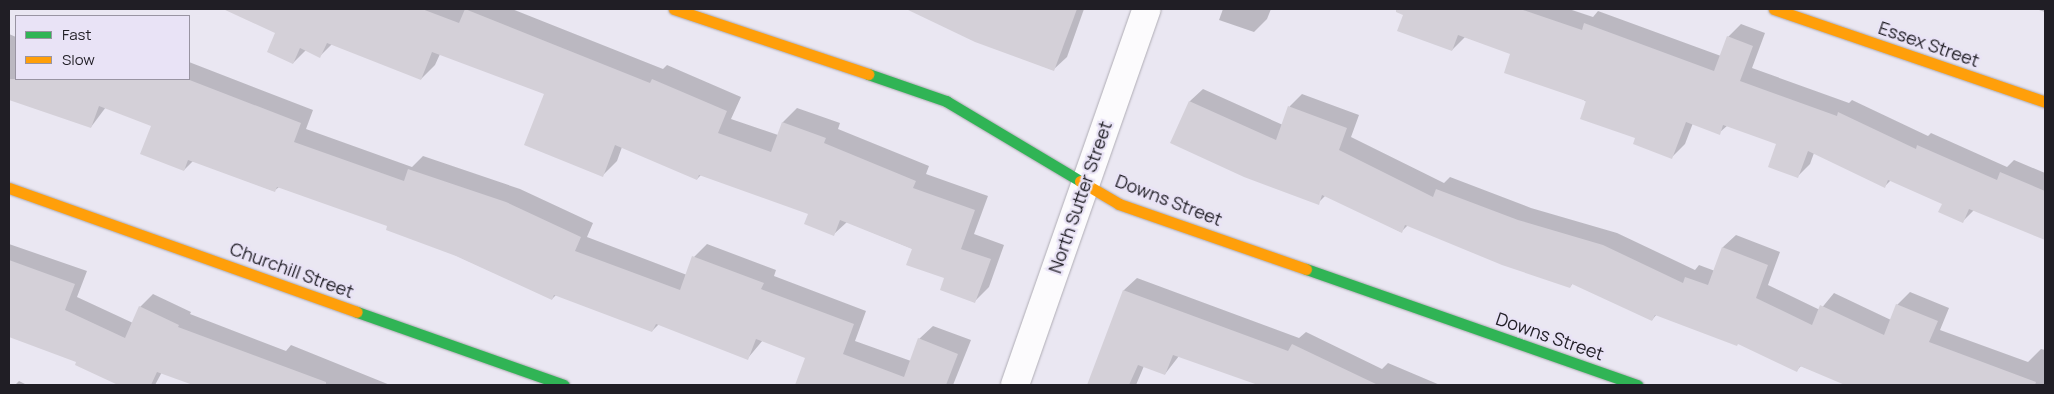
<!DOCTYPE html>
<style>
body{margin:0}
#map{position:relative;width:2054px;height:394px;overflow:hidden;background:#eae7f2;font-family:Manrope,sans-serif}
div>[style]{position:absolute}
.shadow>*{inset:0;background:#0003}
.building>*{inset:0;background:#d4d0d8}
.roads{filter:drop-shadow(0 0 1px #afacb4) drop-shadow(0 0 1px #afacb4)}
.street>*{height:28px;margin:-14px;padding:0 14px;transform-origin:14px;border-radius:14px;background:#fcfbfd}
.fast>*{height:11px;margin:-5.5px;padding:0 5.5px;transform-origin:5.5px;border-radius:5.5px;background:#30b455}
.slow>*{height:11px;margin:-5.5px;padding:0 5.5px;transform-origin:5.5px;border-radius:5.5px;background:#ff9f0a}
span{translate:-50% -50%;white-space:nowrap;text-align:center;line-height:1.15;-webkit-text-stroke:4.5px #e9e3f6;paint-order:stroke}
.street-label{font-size:18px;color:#201e25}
.frame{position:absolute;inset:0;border:10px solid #201e25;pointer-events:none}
.legend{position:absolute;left:15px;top:15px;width:175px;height:65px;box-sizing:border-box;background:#e9e3f6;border:1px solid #9994a2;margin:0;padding:6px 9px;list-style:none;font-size:15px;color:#201e25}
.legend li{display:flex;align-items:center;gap:10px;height:25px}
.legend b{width:25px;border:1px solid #9994a2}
</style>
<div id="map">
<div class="shadow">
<div style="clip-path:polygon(241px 9px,512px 9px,663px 69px,667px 65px,741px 97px,731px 119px,778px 135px,783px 122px,797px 108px,840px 123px,838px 129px,929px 166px,926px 174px,988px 196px,974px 234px,1004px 245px,989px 287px,975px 301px,913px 249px,847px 222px,834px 234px,810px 213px,701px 175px,697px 179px,622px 147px,617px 161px,603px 175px,546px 94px,440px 54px,435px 65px,421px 79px,332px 44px,320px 56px,306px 50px,293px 63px,277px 33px)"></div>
<div style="clip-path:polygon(909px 9px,1084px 9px,1067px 57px,1053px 70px,976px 41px)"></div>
<div style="clip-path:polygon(1223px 9px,1271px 9px,1267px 19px,1254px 32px,1219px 20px)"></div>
<div style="clip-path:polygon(1394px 9px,1569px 9px,1593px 17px,1598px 11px,1721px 56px,1728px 37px,1741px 24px,1765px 33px,1752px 68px,1849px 103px,1852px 100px,1928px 136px,1931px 133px,2007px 167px,2014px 160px,2045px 173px,2045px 238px,1975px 209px,1962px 222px,1944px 203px,1891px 180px,1885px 186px,1814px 153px,1810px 164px,1798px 176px,1778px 143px,1728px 125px,1719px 133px,1693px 123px,1685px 144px,1672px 157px,1511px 53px,1465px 37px,1452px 50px,1405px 12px)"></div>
<div style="clip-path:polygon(2036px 9px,2045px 9px,2045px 12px)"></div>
<div style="clip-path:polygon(9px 34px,16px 37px,16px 79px,189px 79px,189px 62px,313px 110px,306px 129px,412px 167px,423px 156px,520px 189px,593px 223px,587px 237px,687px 275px,694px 257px,707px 244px,776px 270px,774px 276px,866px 311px,855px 341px,911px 361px,919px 339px,933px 326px,971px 340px,953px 385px,803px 385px,797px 383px,807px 357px,763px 340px,748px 358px,659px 324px,652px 331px,556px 295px,552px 299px,389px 225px,279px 187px,274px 191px,193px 161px,184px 170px,152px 125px,106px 107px,91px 127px,9px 99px)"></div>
<div style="clip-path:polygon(1203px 89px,1283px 125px,1290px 106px,1302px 94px,1359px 115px,1351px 137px,1444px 183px,1450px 177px,1531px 208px,1617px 233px,1695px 270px,1699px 265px,1715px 271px,1723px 247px,1736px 235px,1780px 252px,1768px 285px,1820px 310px,1834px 293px,1891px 320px,1897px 305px,1910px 292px,1949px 308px,1940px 330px,2028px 362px,2041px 349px,2045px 350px,2045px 385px,1849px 385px,1801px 366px,1797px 370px,1739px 343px,1657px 314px,1652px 320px,1573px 283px,1570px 287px,1408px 225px,1401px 232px,1326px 195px,1318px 203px,1172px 143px,1190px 101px)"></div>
<div style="clip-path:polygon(9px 244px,87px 271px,77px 297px,133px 323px,140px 307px,153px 294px,191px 312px,190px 314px,286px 351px,291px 345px,390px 385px,197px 385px,162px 372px,155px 385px,121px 385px,77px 364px,78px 361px,9px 335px)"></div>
<div style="clip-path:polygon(1137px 278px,1299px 338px,1306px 332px,1382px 369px,1388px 363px,1440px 385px,1276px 385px,1179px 356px,1165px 374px,1144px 366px,1136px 385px,1088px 385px,1124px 290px)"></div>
<div style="clip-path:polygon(19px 381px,27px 385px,15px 385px)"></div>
</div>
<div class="building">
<div style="clip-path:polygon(223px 9px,422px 9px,459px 23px,465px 9px,650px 83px,652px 79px,727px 111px,718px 133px,771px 152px,782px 122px,826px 138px,824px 143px,916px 181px,913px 188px,975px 210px,961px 249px,991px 259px,975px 303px,940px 290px,944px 278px,906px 265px,912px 249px,840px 220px,834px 236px,804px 224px,808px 214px,699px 175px,697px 180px,615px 145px,603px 177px,524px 145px,544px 94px,432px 52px,421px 80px,327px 43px,320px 58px,300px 48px,293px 64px,267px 52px,275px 33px)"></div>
<div style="clip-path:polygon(906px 9px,1077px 9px,1054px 71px,975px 42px)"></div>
<div style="clip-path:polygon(1396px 9px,1520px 9px,1582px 30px,1584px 23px,1714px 71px,1727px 36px,1753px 46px,1740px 81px,1837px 116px,1838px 112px,1916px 149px,1917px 145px,1997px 180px,2000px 172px,2045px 191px,2045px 240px,1969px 209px,1963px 223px,1938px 212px,1942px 204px,1888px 180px,1885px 188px,1808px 151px,1798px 178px,1768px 167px,1776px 144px,1723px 125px,1720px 135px,1686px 122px,1672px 159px,1633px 144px,1635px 138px,1580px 119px,1586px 101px,1504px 73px,1510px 54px,1458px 35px,1452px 51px,1397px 31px,1403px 15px,1396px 12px)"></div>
<div style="clip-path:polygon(9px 79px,187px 79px,301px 123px,294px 142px,404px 181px,408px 169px,506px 202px,581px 237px,575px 251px,680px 290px,692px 256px,764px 283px,761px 289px,854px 324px,843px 354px,904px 377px,918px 338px,958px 354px,946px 385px,795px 385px,805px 358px,756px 339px,748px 360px,656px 324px,652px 332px,554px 295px,552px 300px,456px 256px,386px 230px,387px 226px,277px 187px,275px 192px,188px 160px,184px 171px,140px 154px,151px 126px,99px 106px,91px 128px,9px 100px)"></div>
<div style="clip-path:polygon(1189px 101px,1276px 140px,1288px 106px,1347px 128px,1339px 150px,1433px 197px,1436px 189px,1518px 220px,1603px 245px,1683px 283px,1685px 277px,1708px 285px,1722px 247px,1768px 265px,1756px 298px,1812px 325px,1820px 305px,1884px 335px,1896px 304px,1938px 321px,1929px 342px,2036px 382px,2035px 385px,1845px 385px,1800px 366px,1797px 372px,1738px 344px,1737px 346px,1655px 315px,1652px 321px,1572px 284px,1570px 288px,1502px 265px,1405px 225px,1402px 233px,1322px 195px,1319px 205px,1244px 177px,1170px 143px)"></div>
<div style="clip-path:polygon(9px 260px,75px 284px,65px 310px,125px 338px,139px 306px,179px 325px,178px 327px,326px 382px,326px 385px,193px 385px,157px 372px,151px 385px,118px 385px,75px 365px,76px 362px,9px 337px)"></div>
<div style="clip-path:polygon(1123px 290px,1288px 351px,1292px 344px,1378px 385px,1258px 385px,1173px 355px,1165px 375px,1138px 365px,1129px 385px,1087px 385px)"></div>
</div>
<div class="roads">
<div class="street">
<div style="left:1015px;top:385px;width:398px;rotate:-70.7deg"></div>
</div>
<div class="fast">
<div style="left:868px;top:74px;width:83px;rotate:19.1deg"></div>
<div style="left:946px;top:101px;width:156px;rotate:30.8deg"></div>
<div style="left:1306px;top:269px;width:351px;rotate:19.3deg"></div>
<div style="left:357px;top:312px;width:219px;rotate:19.4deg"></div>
</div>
<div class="slow">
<div style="left:674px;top:9px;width:205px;rotate:18.5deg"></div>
<div style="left:1774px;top:9px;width:287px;rotate:18.9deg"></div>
<div style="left:1080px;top:181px;width:45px;rotate:30.5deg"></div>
<div style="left:1119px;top:204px;width:198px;rotate:19.2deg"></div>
<div style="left:9px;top:188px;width:369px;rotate:19.6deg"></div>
</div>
</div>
<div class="street-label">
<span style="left:1929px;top:44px;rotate:19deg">Essex Street</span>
<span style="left:1080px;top:197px;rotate:-71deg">North Sutter Street</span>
<span style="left:1169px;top:200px;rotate:21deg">Downs Street</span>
<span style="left:292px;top:270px;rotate:20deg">Churchill Street</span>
<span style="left:1550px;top:336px;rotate:19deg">Downs Street</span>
</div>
<div class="frame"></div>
<ul class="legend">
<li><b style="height:6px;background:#30b455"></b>Fast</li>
<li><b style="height:6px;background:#ff9f0a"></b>Slow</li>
</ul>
</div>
